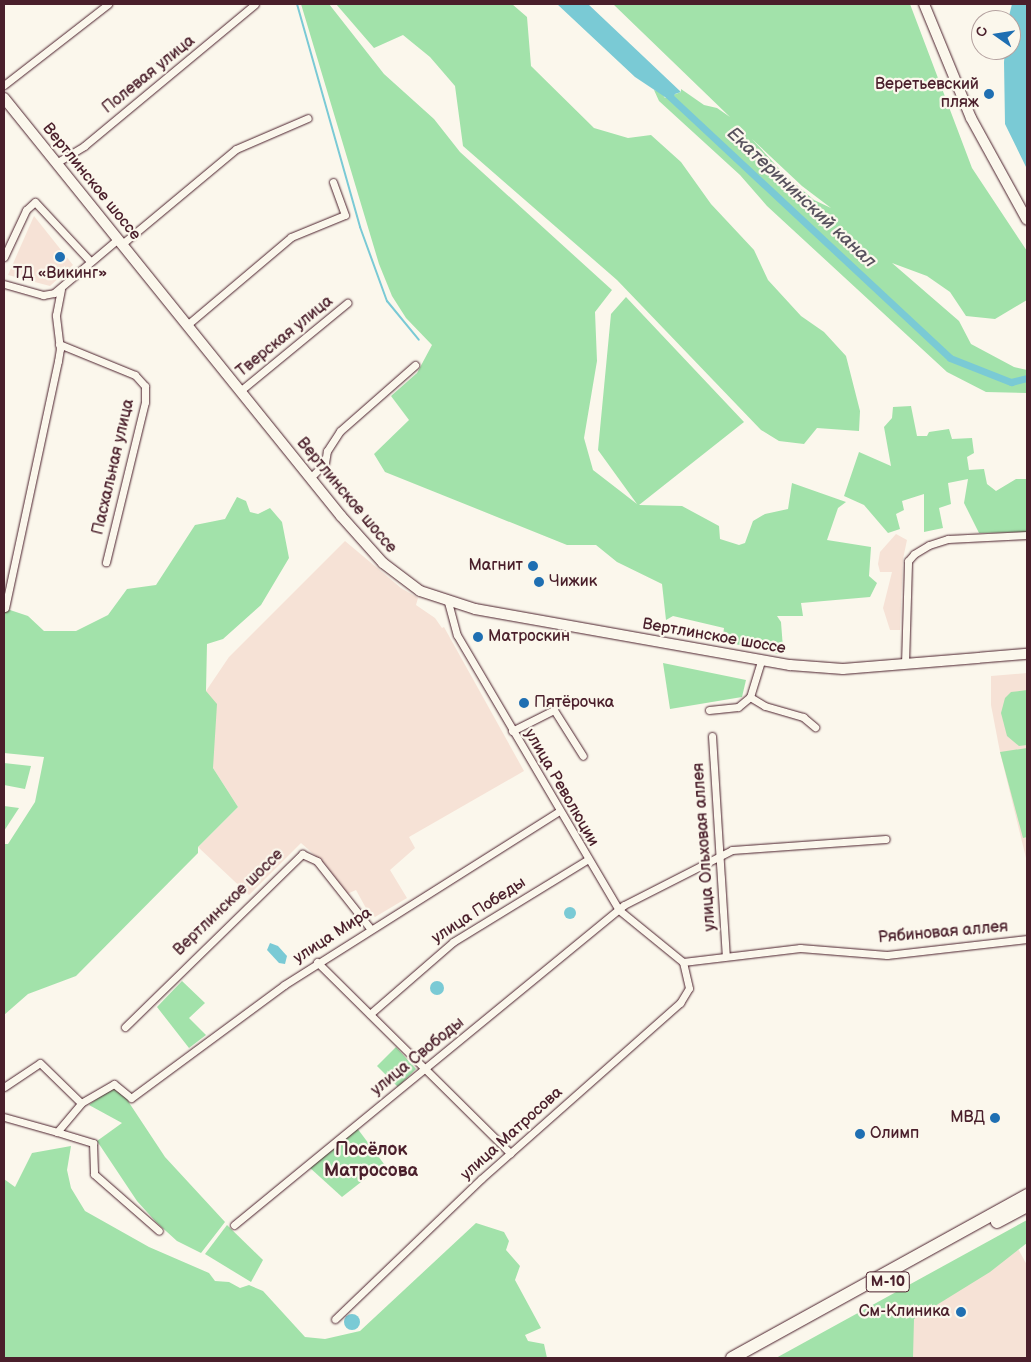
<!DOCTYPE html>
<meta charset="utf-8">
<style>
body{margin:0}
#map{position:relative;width:1031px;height:1362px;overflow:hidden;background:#fbf7ec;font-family:"Balsamiq Sans",sans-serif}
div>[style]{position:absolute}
.built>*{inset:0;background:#f6e2d6}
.green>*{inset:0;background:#a2e2aa}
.water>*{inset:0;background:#7acad5}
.round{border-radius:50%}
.stream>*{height:2px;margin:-1px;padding:0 1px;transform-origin:1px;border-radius:1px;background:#7acad5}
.canal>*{height:7px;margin:-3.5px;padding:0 3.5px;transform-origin:3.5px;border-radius:3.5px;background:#7acad5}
.roads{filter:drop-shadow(0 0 1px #4a1f2b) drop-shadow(0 0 1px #4a1f2b)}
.street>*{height:7px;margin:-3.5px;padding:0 3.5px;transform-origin:3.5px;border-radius:3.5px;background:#fbf7ec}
.secondary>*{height:10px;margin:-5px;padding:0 5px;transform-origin:5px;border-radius:5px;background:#fbf7ec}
.highway>*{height:12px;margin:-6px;padding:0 6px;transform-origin:6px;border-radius:6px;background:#fbf7ec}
.dots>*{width:14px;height:14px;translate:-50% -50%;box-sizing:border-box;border:2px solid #fbf7ec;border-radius:50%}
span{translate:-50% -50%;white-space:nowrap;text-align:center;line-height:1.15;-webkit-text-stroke:4.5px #fbf7ec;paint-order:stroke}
.shield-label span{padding:1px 4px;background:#fbf7ec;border:1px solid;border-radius:4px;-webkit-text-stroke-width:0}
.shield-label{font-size:15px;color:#4a1f2b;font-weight:700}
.street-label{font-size:16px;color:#4a1f2b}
.poi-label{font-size:16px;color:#4a1f2b}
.right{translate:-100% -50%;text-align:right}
.left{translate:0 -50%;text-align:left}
.water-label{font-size:18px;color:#58525e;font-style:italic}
.neighbourhood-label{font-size:18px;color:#4a1f2b;font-weight:700}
.frame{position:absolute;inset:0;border:5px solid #4a1f2b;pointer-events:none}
.north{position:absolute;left:971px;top:10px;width:50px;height:50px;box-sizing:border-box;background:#fbf7ec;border:1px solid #b4a19f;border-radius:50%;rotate:283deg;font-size:14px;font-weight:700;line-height:20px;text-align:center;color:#4a1f2b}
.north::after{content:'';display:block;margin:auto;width:18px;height:22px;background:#1f6fb2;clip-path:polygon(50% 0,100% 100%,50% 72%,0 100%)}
</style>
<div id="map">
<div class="built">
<div style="clip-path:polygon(34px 216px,73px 265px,50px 286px,8px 275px)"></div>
<div style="clip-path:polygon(896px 534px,907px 540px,903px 559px,900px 630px,890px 630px,883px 608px,892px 572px,880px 572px,878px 564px,880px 552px)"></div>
<div style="clip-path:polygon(345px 541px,401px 588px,418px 598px,416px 605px,435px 618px,442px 628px,444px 627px,524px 771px,409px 837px,415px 848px,390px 870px,407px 898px,375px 917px,367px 910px,356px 890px,347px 894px,326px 865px,301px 843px,249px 895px,198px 847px,238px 807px,213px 768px,206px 691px,229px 657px)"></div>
<div style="clip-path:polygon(1027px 673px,1027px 862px,1000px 752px,991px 705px,991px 676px)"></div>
<div style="clip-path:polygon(1013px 1240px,1027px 1265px,1027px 1358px,818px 1358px)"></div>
</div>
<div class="green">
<div style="clip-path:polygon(301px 4px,329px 4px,384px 74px,434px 119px,460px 152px,612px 290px,595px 312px,597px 361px,584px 438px,593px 470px,637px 504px,598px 450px,611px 314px,626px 297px,744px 422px,639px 505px,682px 506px,719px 526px,720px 539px,739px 545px,745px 543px,753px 521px,765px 514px,788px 509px,792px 483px,846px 502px,838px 508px,827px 540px,871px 547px,869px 576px,877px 583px,870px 597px,801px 603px,803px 616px,777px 616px,781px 622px,783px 648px,779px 654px,722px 641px,724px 628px,673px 616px,666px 620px,662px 584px,617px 562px,596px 545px,567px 545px,385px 472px,374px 454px,409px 420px,391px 396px,417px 373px,432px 345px,406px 318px,392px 296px,379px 264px)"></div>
<div style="clip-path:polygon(336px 4px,512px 4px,527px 17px,531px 66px,594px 128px,628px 138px,651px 135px,681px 162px,711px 204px,754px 250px,768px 280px,801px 316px,824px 332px,846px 356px,860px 411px,859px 431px,817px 428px,804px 444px,779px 441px,761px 430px,617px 280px,463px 146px,455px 86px,430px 57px,403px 35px,374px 48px)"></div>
<div style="clip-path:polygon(evenodd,613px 4px,910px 4px,972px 168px,1027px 251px,1027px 300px,995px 319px,966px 316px,950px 292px,927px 276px,892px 263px,959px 321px,971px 344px,1014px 367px,1027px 370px,1027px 393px,986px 392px,947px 372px,767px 206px,740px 175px,659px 101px,654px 90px,661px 92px,665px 98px,681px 92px,681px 89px,704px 105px,717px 108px,730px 117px,613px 4px,752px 139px,802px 186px,831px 208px,814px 200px,785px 175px,752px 139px)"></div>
<div style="clip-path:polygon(911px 406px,917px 436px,927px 436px,929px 432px,949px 429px,952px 439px,972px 438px,974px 453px,967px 457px,969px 470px,984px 469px,987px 484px,996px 491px,1016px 479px,1027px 479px,1027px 532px,979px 533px,964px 503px,968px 479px,948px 483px,951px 504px,939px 508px,943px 528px,924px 532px,924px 494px,902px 501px,904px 510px,896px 514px,900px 529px,888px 533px,864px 505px,844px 496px,859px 452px,891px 466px,884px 427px,892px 418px,893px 407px)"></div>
<div style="clip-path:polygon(237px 497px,246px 501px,250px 512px,258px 514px,270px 508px,282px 522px,289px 558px,261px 605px,223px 639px,207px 644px,206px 691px,217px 704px,213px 768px,238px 807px,198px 847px,198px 853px,76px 976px,28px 994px,4px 1015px,4px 844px,8px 844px,35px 802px,44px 757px,4px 753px,4px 608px,28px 616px,44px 631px,76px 631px,108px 615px,127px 589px,156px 585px,195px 525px,225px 519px)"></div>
<div style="clip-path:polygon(663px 663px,746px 680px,742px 697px,670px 709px)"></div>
<div style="clip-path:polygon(1027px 690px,1027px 745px,1019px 746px,1007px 736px,1001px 713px,1005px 698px,1011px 692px)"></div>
<div style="clip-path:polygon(1027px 748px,1027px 837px,1023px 838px,1000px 752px)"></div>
<div style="clip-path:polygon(4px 763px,31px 766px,25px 789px,4px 785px)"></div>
<div style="clip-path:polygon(4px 806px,19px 808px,4px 831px)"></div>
<div style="clip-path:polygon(182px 981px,205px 1003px,189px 1018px,206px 1035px,189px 1048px,157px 1007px)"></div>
<div style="clip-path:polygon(396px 1047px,416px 1069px,398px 1087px,377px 1066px)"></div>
<div style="clip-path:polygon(112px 1087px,126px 1098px,165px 1157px,225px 1222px,201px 1253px,177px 1241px,156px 1222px,137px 1201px,97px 1141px,122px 1123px,89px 1105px)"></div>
<div style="clip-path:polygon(357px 1128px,384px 1164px,342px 1197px,309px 1167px)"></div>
<div style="clip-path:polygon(71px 1146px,67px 1170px,71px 1188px,85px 1211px,149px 1247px,209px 1273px,215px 1281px,229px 1282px,240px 1288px,249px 1285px,263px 1291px,305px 1337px,325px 1339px,360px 1331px,476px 1223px,504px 1232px,509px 1241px,506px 1250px,520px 1266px,515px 1280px,541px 1328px,525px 1335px,528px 1341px,544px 1344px,547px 1358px,4px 1358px,4px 1179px,15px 1187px,32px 1153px)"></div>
<div style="clip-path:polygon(1027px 1220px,1027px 1243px,990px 1272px,914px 1319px,913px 1358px,776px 1358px)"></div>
<div style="clip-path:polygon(227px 1225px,263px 1260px,251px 1282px,205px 1254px)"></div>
</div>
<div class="water">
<div style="clip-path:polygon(557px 4px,588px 4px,681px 92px,675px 94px,671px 101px,635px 77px)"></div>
<div style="clip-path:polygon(1012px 4px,1027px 4px,1027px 169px,1005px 124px,1004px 62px,1005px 50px,1011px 50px,1011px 20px,1008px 20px)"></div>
<div class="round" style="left:564px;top:907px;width:12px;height:12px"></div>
<div style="clip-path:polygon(270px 943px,278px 946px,287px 956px,285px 964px,279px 963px,267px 950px)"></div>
<div class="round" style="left:430px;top:981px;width:14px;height:14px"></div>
<div class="round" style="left:344px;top:1314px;width:16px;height:16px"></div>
</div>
<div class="stream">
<div style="left:297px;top:4px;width:232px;rotate:74.2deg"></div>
<div style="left:360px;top:227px;width:79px;rotate:70deg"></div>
<div style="left:387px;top:301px;width:50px;rotate:50.6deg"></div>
</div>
<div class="canal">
<div style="left:666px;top:93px;width:388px;rotate:43deg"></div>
<div style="left:950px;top:358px;width:66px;rotate:21.5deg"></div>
<div style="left:1011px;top:382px;width:16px;rotate:-14deg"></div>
</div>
<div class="roads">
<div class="street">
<div style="left:4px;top:85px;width:132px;rotate:-37.9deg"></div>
<div style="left:56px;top:163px;width:33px;rotate:-31deg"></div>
<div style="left:84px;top:146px;width:222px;rotate:-39.7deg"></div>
<div style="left:122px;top:244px;width:148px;rotate:-39.8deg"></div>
<div style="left:236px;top:149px;width:78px;rotate:-23.3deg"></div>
<div style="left:4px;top:257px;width:52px;rotate:-64.9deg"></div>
<div style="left:26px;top:210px;width:12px;rotate:-42deg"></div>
<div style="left:35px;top:202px;width:81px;rotate:47deg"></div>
<div style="left:4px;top:284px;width:41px;rotate:15.8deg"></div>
<div style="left:43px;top:295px;width:11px;rotate:-10deg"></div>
<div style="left:54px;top:293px;width:84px;rotate:-40.2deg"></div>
<div style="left:187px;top:325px;width:136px;rotate:-40.2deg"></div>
<div style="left:291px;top:237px;width:58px;rotate:-22.2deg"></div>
<div style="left:345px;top:215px;width:35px;rotate:-110deg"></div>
<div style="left:59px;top:344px;width:82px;rotate:22.2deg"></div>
<div style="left:135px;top:375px;width:15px;rotate:48deg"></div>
<div style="left:145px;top:386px;width:16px;rotate:90deg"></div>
<div style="left:145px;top:402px;width:165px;rotate:103.7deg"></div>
<div style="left:240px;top:391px;width:139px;rotate:-39.4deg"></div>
<div style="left:310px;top:478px;width:21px;rotate:-45deg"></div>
<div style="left:325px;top:463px;width:12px;rotate:-81deg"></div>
<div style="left:327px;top:451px;width:24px;rotate:-57deg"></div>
<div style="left:340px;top:431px;width:100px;rotate:-41.3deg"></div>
<div style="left:448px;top:602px;width:34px;rotate:75deg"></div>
<div style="left:457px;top:635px;width:319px;rotate:59.5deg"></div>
<div style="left:619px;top:910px;width:82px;rotate:39.1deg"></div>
<div style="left:5px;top:608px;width:253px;rotate:-77.9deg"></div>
<div style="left:58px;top:361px;width:12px;rotate:-81deg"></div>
<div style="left:60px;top:349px;width:34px;rotate:-97deg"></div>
<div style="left:56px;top:315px;width:26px;rotate:-79deg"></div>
<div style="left:905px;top:664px;width:103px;rotate:-88.3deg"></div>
<div style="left:908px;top:561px;width:9px;rotate:-49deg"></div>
<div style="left:914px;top:554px;width:17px;rotate:-31deg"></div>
<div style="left:929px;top:545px;width:20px;rotate:-18deg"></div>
<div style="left:948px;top:539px;width:79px;rotate:-2.9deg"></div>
<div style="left:750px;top:697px;width:38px;rotate:-73deg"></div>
<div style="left:709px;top:710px;width:29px;rotate:-6deg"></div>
<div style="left:738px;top:707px;width:16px;rotate:-40deg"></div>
<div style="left:750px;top:697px;width:17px;rotate:31deg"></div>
<div style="left:765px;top:706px;width:40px;rotate:16deg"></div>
<div style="left:803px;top:717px;width:16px;rotate:40deg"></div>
<div style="left:512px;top:731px;width:47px;rotate:-26.6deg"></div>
<div style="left:554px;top:710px;width:54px;rotate:57.8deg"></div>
<div style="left:712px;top:736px;width:220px;rotate:86.4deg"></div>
<div style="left:317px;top:962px;width:272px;rotate:44.7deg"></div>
<div style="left:683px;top:962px;width:118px;rotate:-6.8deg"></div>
<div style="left:800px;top:948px;width:87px;rotate:4.6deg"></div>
<div style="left:887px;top:955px;width:141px;rotate:-6.5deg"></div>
<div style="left:370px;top:1014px;width:110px;rotate:-40.9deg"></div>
<div style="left:453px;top:942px;width:157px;rotate:-31.5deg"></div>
<div style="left:125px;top:1027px;width:248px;rotate:-44.3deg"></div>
<div style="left:302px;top:854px;width:17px;rotate:25deg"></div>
<div style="left:317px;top:861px;width:85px;rotate:51.7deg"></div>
<div style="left:4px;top:1087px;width:43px;rotate:-33.7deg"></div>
<div style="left:40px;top:1063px;width:57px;rotate:44.3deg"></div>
<div style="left:4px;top:1117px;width:55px;rotate:15.8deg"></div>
<div style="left:57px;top:1132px;width:38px;rotate:-50deg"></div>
<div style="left:81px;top:1103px;width:38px;rotate:-30deg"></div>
<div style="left:114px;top:1084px;width:22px;rotate:39deg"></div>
<div style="left:131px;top:1098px;width:190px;rotate:-36.4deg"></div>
<div style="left:284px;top:985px;width:325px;rotate:-32.3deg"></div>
<div style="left:57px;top:1132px;width:38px;rotate:17deg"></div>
<div style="left:93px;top:1143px;width:31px;rotate:88deg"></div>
<div style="left:94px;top:1174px;width:86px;rotate:41.2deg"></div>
<div style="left:234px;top:1225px;width:504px;rotate:-39.37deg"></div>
<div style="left:624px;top:905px;width:121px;rotate:-27deg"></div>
<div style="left:732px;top:850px;width:154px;rotate:-4.1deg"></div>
<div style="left:335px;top:1319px;width:202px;rotate:-43.8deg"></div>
<div style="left:481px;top:1179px;width:266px;rotate:-41.5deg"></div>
<div style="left:680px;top:1003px;width:17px;rotate:-59deg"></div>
<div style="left:689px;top:988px;width:27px;rotate:-103deg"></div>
</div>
<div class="secondary">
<div style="left:924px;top:4px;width:123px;rotate:67.6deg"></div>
<div style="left:971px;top:118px;width:116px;rotate:61.2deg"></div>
<div style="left:4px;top:98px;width:537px;rotate:51.12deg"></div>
<div style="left:341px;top:516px;width:63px;rotate:48.2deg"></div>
<div style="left:383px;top:563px;width:46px;rotate:37.1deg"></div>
<div style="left:420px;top:591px;width:58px;rotate:18.1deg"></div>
<div style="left:475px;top:609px;width:320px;rotate:10.1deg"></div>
<div style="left:790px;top:665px;width:53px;rotate:4.3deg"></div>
<div style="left:843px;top:669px;width:185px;rotate:-4.7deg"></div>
</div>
<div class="highway">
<div style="left:997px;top:1222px;width:34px;rotate:-28deg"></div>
<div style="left:732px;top:1358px;width:337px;rotate:-28.9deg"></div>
</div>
</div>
<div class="dots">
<div style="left:989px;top:94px;background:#1f6fb2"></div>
<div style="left:60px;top:257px;background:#1f6fb2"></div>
<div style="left:533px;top:566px;background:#1f6fb2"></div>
<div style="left:539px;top:582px;background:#1f6fb2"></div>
<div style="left:478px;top:637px;background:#1f6fb2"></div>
<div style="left:524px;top:703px;background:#1f6fb2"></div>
<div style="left:995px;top:1118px;background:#1f6fb2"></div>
<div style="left:860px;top:1134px;background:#1f6fb2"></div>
<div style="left:961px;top:1312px;background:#1f6fb2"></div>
</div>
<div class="shield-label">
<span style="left:888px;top:1282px">М-10</span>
</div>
<div class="street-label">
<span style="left:149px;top:75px;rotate:-39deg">Полевая улица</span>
<span style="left:91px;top:182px;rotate:51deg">Вертлинское шоссе</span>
<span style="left:285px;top:337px;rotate:-39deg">Тверская улица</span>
<span style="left:114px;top:467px;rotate:-77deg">Пасхальная улица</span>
<span style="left:346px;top:496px;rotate:50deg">Вертлинское шоссе</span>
<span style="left:714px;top:637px;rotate:10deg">Вертлинское шоссе</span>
<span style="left:561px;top:788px;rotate:60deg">улица Революции</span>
<span style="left:705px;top:847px;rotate:-94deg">улица Ольховая аллея</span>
<span style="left:229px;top:903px;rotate:-44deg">Вертлинское шоссе</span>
<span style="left:479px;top:911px;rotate:-33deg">улица Победы</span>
<span style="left:943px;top:933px;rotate:-5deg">Рябиновая аллея</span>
<span style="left:333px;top:936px;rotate:-33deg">улица Мира</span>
<span style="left:418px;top:1057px;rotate:-39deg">улица Свободы</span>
<span style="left:512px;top:1134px;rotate:-42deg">улица Матросова</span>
</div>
<div class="poi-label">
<span class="right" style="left:979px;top:94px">Веретьевский<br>пляж</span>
<span style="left:60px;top:274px">ТД «Викинг»</span>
<span class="right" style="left:523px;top:566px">Магнит</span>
<span class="left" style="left:549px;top:582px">Чижик</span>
<span class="left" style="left:488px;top:637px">Матроскин</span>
<span class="left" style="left:534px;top:703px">Пятёрочка</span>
<span class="right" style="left:985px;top:1118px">МВД</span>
<span class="left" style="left:870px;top:1134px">Олимп</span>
<span class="right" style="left:950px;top:1312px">См-Клиника</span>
</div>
<div class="water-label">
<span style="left:801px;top:198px;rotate:43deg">Екатерининский канал</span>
</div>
<div class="neighbourhood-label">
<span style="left:371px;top:1161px">Посёлок<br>Матросова</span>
</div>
<div class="frame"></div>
<div class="north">С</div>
</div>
